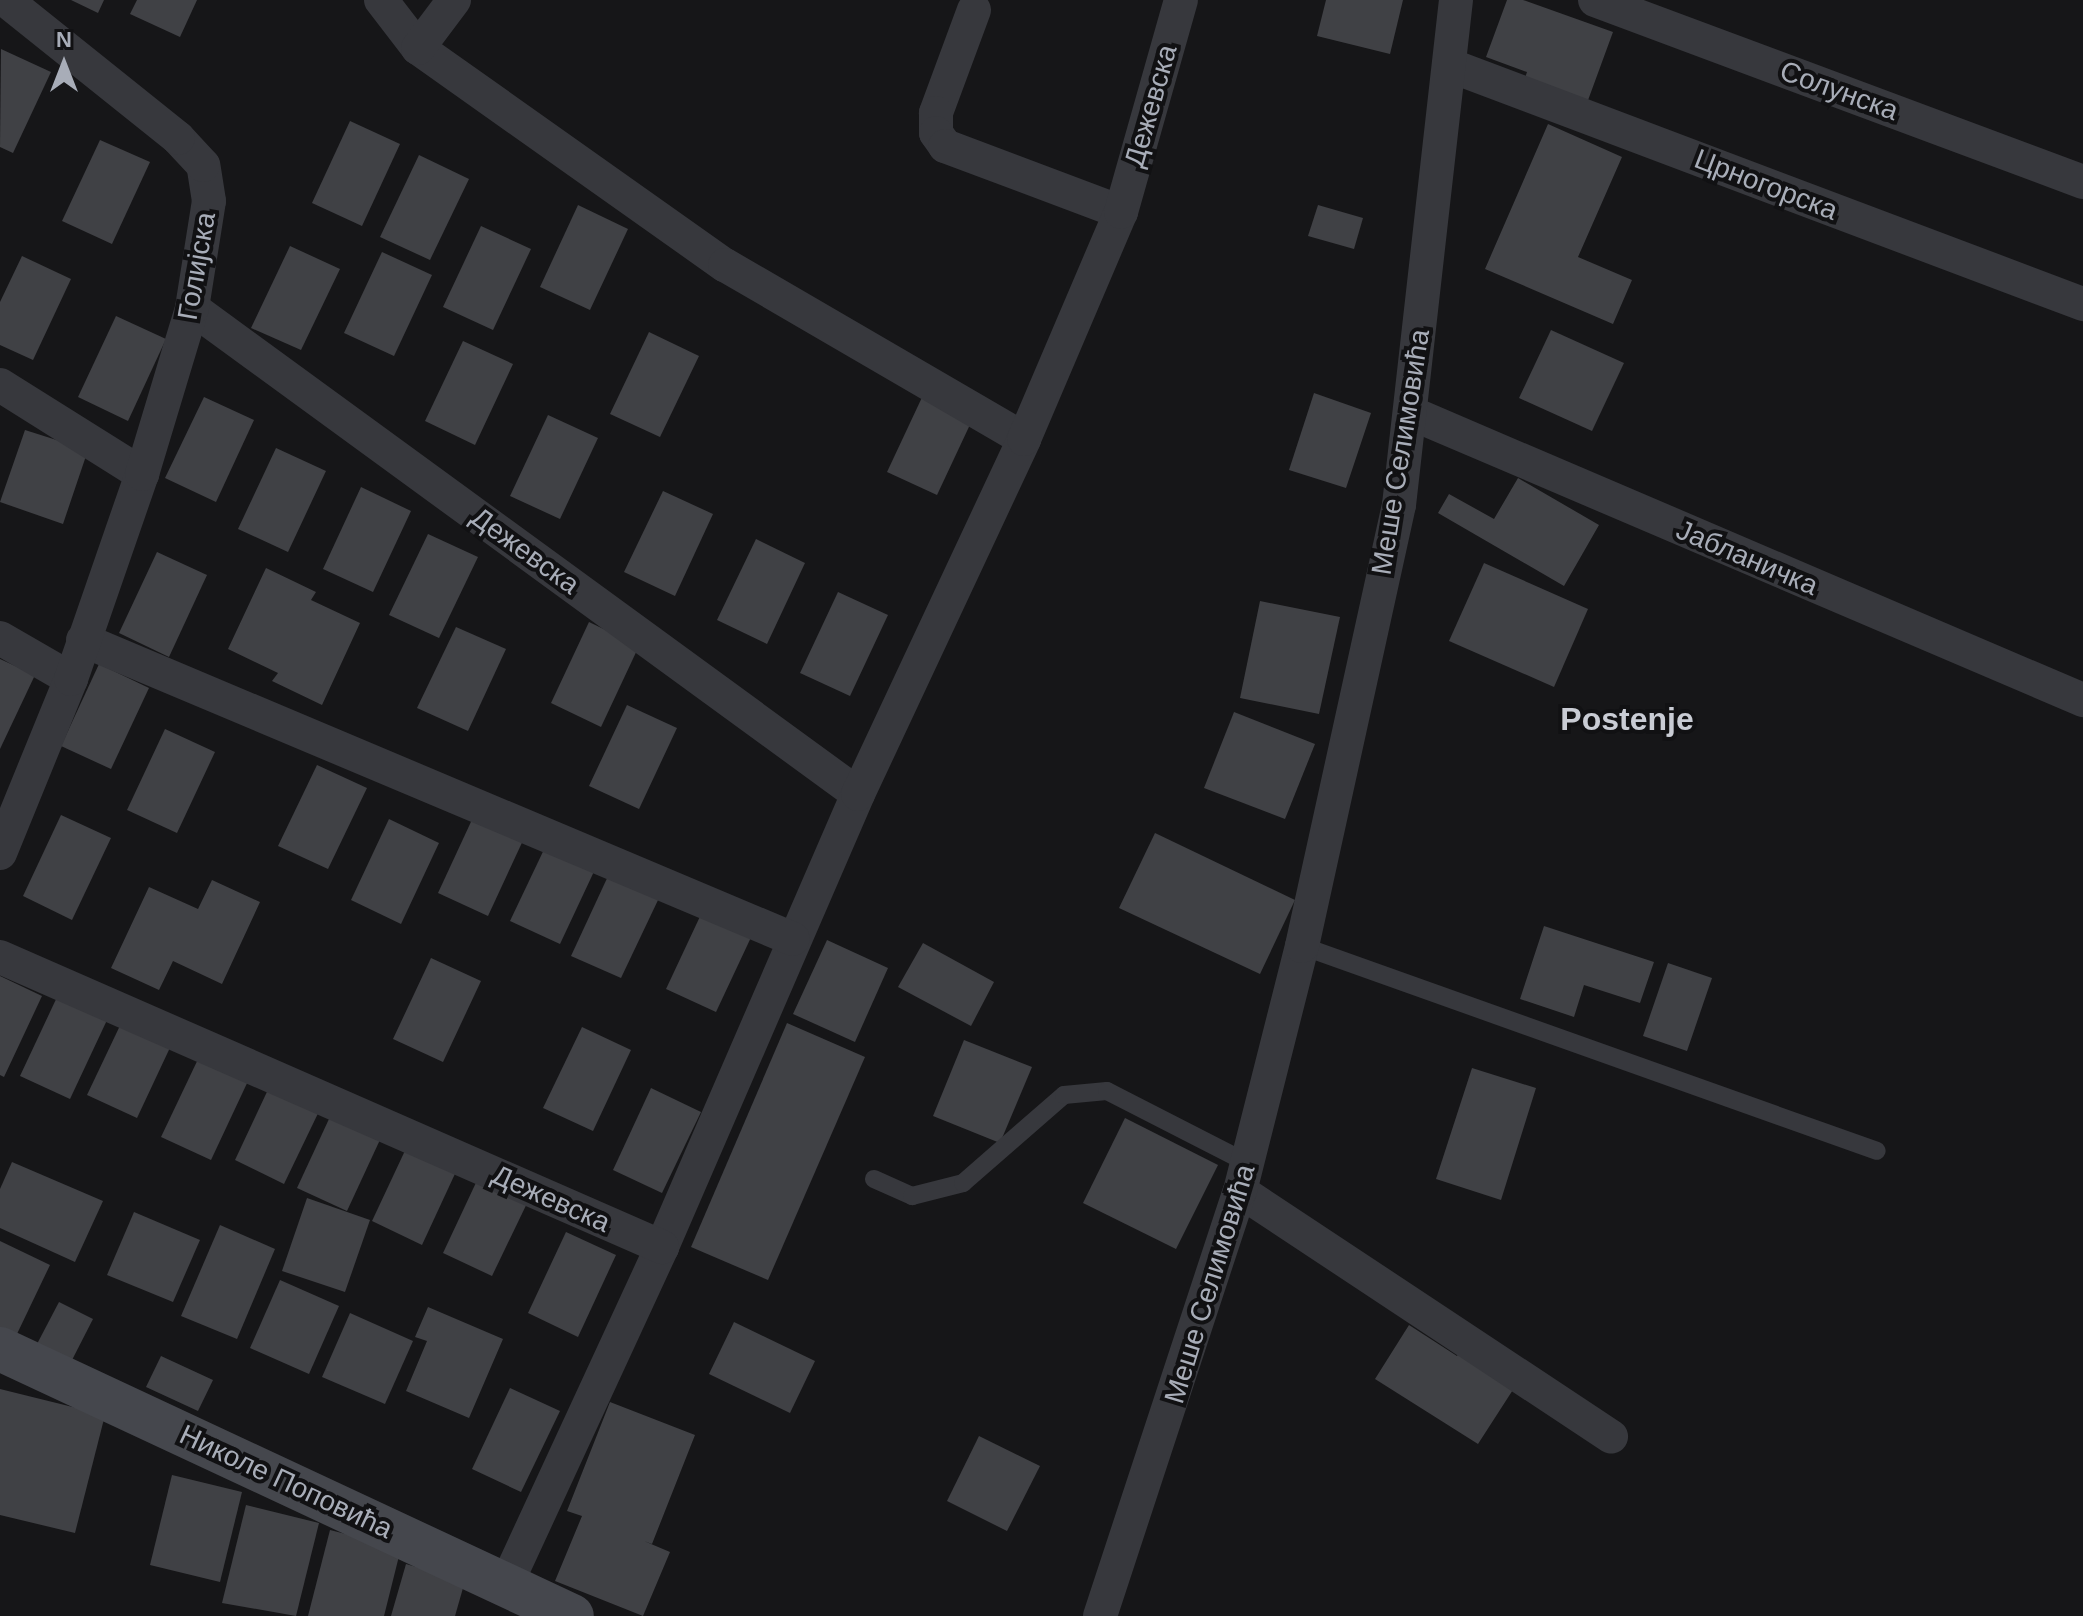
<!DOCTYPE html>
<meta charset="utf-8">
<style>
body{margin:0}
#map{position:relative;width:2083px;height:1616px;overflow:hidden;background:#161618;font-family:Arial,sans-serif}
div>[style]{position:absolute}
.building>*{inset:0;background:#404145}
.lane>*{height:18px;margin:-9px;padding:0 9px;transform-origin:9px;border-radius:9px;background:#37383d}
.street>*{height:34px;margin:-17px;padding:0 17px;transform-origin:17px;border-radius:17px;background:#37383d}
.secondary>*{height:44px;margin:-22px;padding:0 22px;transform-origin:22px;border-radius:22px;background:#45474d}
span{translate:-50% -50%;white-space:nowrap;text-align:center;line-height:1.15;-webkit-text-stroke:8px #111113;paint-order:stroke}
.street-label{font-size:28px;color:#a8adb8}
.quarter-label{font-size:32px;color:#c9ccd4;font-weight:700}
.north{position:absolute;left:24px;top:24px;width:80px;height:80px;-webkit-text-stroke:6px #111113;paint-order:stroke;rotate:0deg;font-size:22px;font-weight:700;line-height:32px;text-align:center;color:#a8adb8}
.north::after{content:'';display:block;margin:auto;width:28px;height:36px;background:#a8adb8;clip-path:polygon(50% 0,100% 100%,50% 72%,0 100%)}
</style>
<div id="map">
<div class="building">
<div style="clip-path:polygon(71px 0,104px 0,98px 13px)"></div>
<div style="clip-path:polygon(137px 0,197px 0,180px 37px,130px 14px)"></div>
<div style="clip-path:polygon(1326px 0,1403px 0,1390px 54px,1317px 36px)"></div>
<div style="clip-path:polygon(1507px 0,1523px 0,1613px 32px,1587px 103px,1524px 81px,1527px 72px,1486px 57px)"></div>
<div style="clip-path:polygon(1px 49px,51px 72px,13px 153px,0 147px)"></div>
<div style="clip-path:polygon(350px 121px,400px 144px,362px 226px,312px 203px)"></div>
<div style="clip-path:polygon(1548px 124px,1622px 157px,1578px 257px,1632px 280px,1613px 324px,1485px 269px)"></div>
<div style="clip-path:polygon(100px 140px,150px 162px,112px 244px,62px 221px)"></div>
<div style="clip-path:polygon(419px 155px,469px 179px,430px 260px,380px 237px)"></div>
<div style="clip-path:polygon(578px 205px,628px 229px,590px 310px,540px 287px)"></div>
<div style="clip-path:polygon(1318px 205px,1363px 218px,1354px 249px,1308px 236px)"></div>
<div style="clip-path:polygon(481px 226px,531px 249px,493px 330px,443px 307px)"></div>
<div style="clip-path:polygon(290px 246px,340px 269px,301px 350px,251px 328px)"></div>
<div style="clip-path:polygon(382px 252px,432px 275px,394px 356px,344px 333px)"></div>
<div style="clip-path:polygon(22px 256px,71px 279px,33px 360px,0 345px,0 302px)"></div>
<div style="clip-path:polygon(116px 316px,166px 339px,128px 421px,78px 397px)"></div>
<div style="clip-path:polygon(1551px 330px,1624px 363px,1592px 431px,1519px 398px)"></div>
<div style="clip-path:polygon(649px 332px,699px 356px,660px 437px,610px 414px)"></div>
<div style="clip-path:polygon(463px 341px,513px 364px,475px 445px,425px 421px)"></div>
<div style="clip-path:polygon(925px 391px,975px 414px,937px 495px,887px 472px)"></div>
<div style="clip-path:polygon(1314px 393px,1371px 413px,1346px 488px,1289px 470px)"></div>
<div style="clip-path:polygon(204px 397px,254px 420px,216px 502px,165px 478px)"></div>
<div style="clip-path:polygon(548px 415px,598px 438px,560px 519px,510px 496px)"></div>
<div style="clip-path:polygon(25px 430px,88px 450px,63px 524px,0 502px)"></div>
<div style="clip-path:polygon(276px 448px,326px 471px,288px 552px,238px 529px)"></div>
<div style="clip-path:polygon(1518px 478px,1599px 525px,1564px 586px,1438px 513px,1449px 494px,1494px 519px)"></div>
<div style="clip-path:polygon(361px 487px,411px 511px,373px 592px,323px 569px)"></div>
<div style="clip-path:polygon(663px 491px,713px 514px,675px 596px,624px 572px)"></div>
<div style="clip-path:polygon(428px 534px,478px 557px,439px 638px,389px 615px)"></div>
<div style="clip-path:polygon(756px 539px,805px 563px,767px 644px,717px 620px)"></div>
<div style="clip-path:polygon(157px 552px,207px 575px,169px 657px,119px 633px)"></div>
<div style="clip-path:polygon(1484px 563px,1588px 609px,1554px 687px,1449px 641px)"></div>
<div style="clip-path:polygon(266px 568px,316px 592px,311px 600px,360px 623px,322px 705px,272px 681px,278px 673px,228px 649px)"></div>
<div style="clip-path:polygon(838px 592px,888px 615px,850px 696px,800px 673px)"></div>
<div style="clip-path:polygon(1260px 601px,1340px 617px,1319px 714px,1240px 698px)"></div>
<div style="clip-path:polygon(589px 622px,639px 646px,601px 727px,551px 703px)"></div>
<div style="clip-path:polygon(456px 627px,506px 649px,468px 731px,417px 708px)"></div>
<div style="clip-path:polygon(0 659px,35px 675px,0 749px)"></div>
<div style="clip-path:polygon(99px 664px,149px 688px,111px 769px,61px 746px)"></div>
<div style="clip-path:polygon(627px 705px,677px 728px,639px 809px,589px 786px)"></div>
<div style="clip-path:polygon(1234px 712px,1315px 744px,1285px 819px,1204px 788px)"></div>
<div style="clip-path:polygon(165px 729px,215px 752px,177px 833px,127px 810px)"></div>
<div style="clip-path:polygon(317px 765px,367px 788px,328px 869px,278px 846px)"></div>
<div style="clip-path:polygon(476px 811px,526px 834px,488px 916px,438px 893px)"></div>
<div style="clip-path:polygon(61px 815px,111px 838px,72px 920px,23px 896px)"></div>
<div style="clip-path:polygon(389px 819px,439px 843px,401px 924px,351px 900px)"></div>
<div style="clip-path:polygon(1155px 833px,1295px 900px,1260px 974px,1119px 908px)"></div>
<div style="clip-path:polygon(549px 839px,598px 863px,560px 944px,510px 921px)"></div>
<div style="clip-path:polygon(609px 874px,659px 898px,621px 978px,571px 956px)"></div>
<div style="clip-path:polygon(212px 880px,260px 902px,222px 984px,173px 961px,159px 990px,111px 968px,149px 887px,198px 909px)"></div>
<div style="clip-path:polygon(704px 908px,754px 931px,716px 1012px,666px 989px)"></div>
<div style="clip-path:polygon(1544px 926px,1654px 962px,1640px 1003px,1584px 985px,1574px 1017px,1520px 999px)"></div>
<div style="clip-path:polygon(827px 940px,888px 968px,855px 1042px,793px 1014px)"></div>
<div style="clip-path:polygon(923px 943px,994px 982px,971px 1026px,898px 987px)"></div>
<div style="clip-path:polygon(431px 958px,481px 981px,443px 1062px,393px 1039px)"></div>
<div style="clip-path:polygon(1668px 963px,1712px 978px,1687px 1051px,1643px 1036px)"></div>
<div style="clip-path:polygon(0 976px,42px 996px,4px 1077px,0 1075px)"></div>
<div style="clip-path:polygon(58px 995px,108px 1018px,70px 1099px,20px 1076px)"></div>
<div style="clip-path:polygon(126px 1013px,175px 1037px,137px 1118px,87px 1095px)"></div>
<div style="clip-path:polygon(787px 1023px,865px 1057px,768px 1280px,691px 1247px)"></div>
<div style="clip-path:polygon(582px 1027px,631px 1050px,593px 1131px,543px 1108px)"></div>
<div style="clip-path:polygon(964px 1040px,1032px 1067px,1000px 1143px,933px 1116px)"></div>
<div style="clip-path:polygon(200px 1055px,249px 1079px,211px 1160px,161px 1137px)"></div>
<div style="clip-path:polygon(1472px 1068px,1536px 1088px,1501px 1200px,1436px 1179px)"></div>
<div style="clip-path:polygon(273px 1079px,323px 1103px,284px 1184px,235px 1160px)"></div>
<div style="clip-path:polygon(651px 1088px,701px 1112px,662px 1193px,613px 1170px)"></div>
<div style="clip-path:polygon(335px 1106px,385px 1129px,347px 1211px,297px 1188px)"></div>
<div style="clip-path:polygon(1125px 1118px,1218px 1165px,1176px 1249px,1083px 1203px)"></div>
<div style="clip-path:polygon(410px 1140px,460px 1163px,422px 1245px,372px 1221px)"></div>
<div style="clip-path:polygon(12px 1162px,103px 1201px,75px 1262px,0 1228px,0 1189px)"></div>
<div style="clip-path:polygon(481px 1172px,531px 1195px,492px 1276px,443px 1253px)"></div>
<div style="clip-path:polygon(307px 1198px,370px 1220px,345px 1292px,282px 1271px)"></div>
<div style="clip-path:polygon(134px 1212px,200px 1240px,173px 1302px,107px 1275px)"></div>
<div style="clip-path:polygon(220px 1225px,275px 1249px,237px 1339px,181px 1316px)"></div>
<div style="clip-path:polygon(566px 1232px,616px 1255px,578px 1337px,528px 1313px)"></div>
<div style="clip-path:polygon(0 1241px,50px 1265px,16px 1336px,0 1328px)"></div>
<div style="clip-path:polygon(280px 1280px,339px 1306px,309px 1374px,250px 1348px)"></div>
<div style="clip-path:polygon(59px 1302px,93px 1319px,71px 1362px,37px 1344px)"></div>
<div style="clip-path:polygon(428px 1307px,503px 1339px,469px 1418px,406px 1391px,427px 1341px,415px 1337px)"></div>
<div style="clip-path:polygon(350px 1313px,413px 1341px,385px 1404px,322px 1377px)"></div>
<div style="clip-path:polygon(734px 1322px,815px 1361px,790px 1413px,709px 1374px)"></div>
<div style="clip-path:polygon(1409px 1325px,1457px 1356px,1462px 1348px,1518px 1382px,1478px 1444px,1375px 1379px)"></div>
<div style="clip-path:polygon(161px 1356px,213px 1380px,198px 1411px,146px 1387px)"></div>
<div style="clip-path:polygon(510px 1388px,560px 1411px,521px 1492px,472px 1469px)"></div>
<div style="clip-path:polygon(0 1389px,105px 1415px,75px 1533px,0 1515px)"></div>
<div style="clip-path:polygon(610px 1402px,695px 1435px,652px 1544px,644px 1541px,670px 1552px,643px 1616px,555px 1581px,582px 1516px,567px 1511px)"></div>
<div style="clip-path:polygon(979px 1436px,1040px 1466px,1007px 1531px,947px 1501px)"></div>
<div style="clip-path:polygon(172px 1475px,242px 1492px,220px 1582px,150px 1565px)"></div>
<div style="clip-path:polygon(246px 1505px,319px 1523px,296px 1616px,222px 1603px)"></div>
<div style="clip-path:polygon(330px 1530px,401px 1548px,384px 1616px,308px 1616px)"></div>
<div style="clip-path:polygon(406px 1564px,465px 1581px,455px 1616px,391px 1616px)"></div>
</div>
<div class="lane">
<div style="left:1302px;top:946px;width:610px;rotate:19.62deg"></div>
<div style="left:874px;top:1179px;width:42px;rotate:24.1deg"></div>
<div style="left:912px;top:1196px;width:53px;rotate:-14.3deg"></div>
<div style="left:963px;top:1183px;width:134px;rotate:-41.1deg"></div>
<div style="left:1064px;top:1095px;width:43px;rotate:-5.3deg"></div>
<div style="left:1107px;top:1091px;width:158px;rotate:27.1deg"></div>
</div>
<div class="street">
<div style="left:381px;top:0;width:61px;rotate:52.4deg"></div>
<div style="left:418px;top:48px;width:376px;rotate:35.3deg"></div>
<div style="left:725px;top:265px;width:346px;rotate:30.2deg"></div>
<div style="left:1595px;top:0;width:521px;rotate:20.45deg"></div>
<div style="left:974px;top:10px;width:110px;rotate:110.3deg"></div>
<div style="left:936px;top:113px;width:20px;rotate:90deg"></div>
<div style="left:936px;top:133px;width:16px;rotate:55deg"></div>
<div style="left:945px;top:146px;width:188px;rotate:20.6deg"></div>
<div style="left:418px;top:48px;width:60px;rotate:-53.1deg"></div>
<div style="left:1449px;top:65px;width:678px;rotate:20.66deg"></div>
<div style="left:192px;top:308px;width:824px;rotate:36.12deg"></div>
<div style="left:858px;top:794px;width:494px;rotate:113.4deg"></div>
<div style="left:662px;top:1247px;width:372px;rotate:114.8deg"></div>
<div style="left:0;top:385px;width:168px;rotate:32.1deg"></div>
<div style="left:1411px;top:413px;width:731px;rotate:23.13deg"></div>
<div style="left:0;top:638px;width:82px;rotate:30deg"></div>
<div style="left:83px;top:640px;width:770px;rotate:22.84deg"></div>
<div style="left:858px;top:794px;width:392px;rotate:-64.9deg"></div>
<div style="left:1024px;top:439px;width:247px;rotate:-66.9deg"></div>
<div style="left:1121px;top:212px;width:220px;rotate:-74.2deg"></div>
<div style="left:0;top:853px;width:188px;rotate:-67.8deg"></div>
<div style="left:71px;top:679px;width:217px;rotate:-70.9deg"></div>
<div style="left:142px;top:474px;width:173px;rotate:-73.2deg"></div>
<div style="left:192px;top:308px;width:108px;rotate:-81deg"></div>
<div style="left:209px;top:201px;width:36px;rotate:-99deg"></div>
<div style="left:203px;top:165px;width:37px;rotate:-133deg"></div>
<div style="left:178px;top:138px;width:221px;rotate:-141.3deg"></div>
<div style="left:0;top:957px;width:723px;rotate:23.66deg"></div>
<div style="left:1240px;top:1191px;width:445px;rotate:33.5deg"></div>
<div style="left:1100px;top:1616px;width:447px;rotate:-71.8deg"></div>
<div style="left:1240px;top:1191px;width:253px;rotate:-75.8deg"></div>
<div style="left:1302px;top:946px;width:452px;rotate:-77.6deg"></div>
<div style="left:1399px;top:505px;width:508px;rotate:-83.56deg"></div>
</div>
<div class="secondary">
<div style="left:0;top:1349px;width:631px;rotate:25.02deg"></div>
</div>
<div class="street-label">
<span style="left:1839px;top:91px;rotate:20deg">Солунска</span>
<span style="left:1151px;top:106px;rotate:-74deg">Дежевска</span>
<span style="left:1766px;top:185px;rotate:21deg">Црногорска</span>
<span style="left:197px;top:266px;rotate:-80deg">Голијска</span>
<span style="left:1401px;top:452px;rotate:-81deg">Меше Селимовића</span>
<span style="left:525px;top:551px;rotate:36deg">Дежевска</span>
<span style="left:1747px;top:558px;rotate:23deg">Јабланичка</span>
<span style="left:551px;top:1199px;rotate:24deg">Дежевска</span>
<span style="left:1210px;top:1284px;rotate:-73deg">Меше Селимовића</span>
<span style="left:286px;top:1482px;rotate:25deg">Николе Поповића</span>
</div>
<div class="quarter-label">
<span style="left:1627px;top:719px">Postenje</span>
</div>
<div class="north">N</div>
</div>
